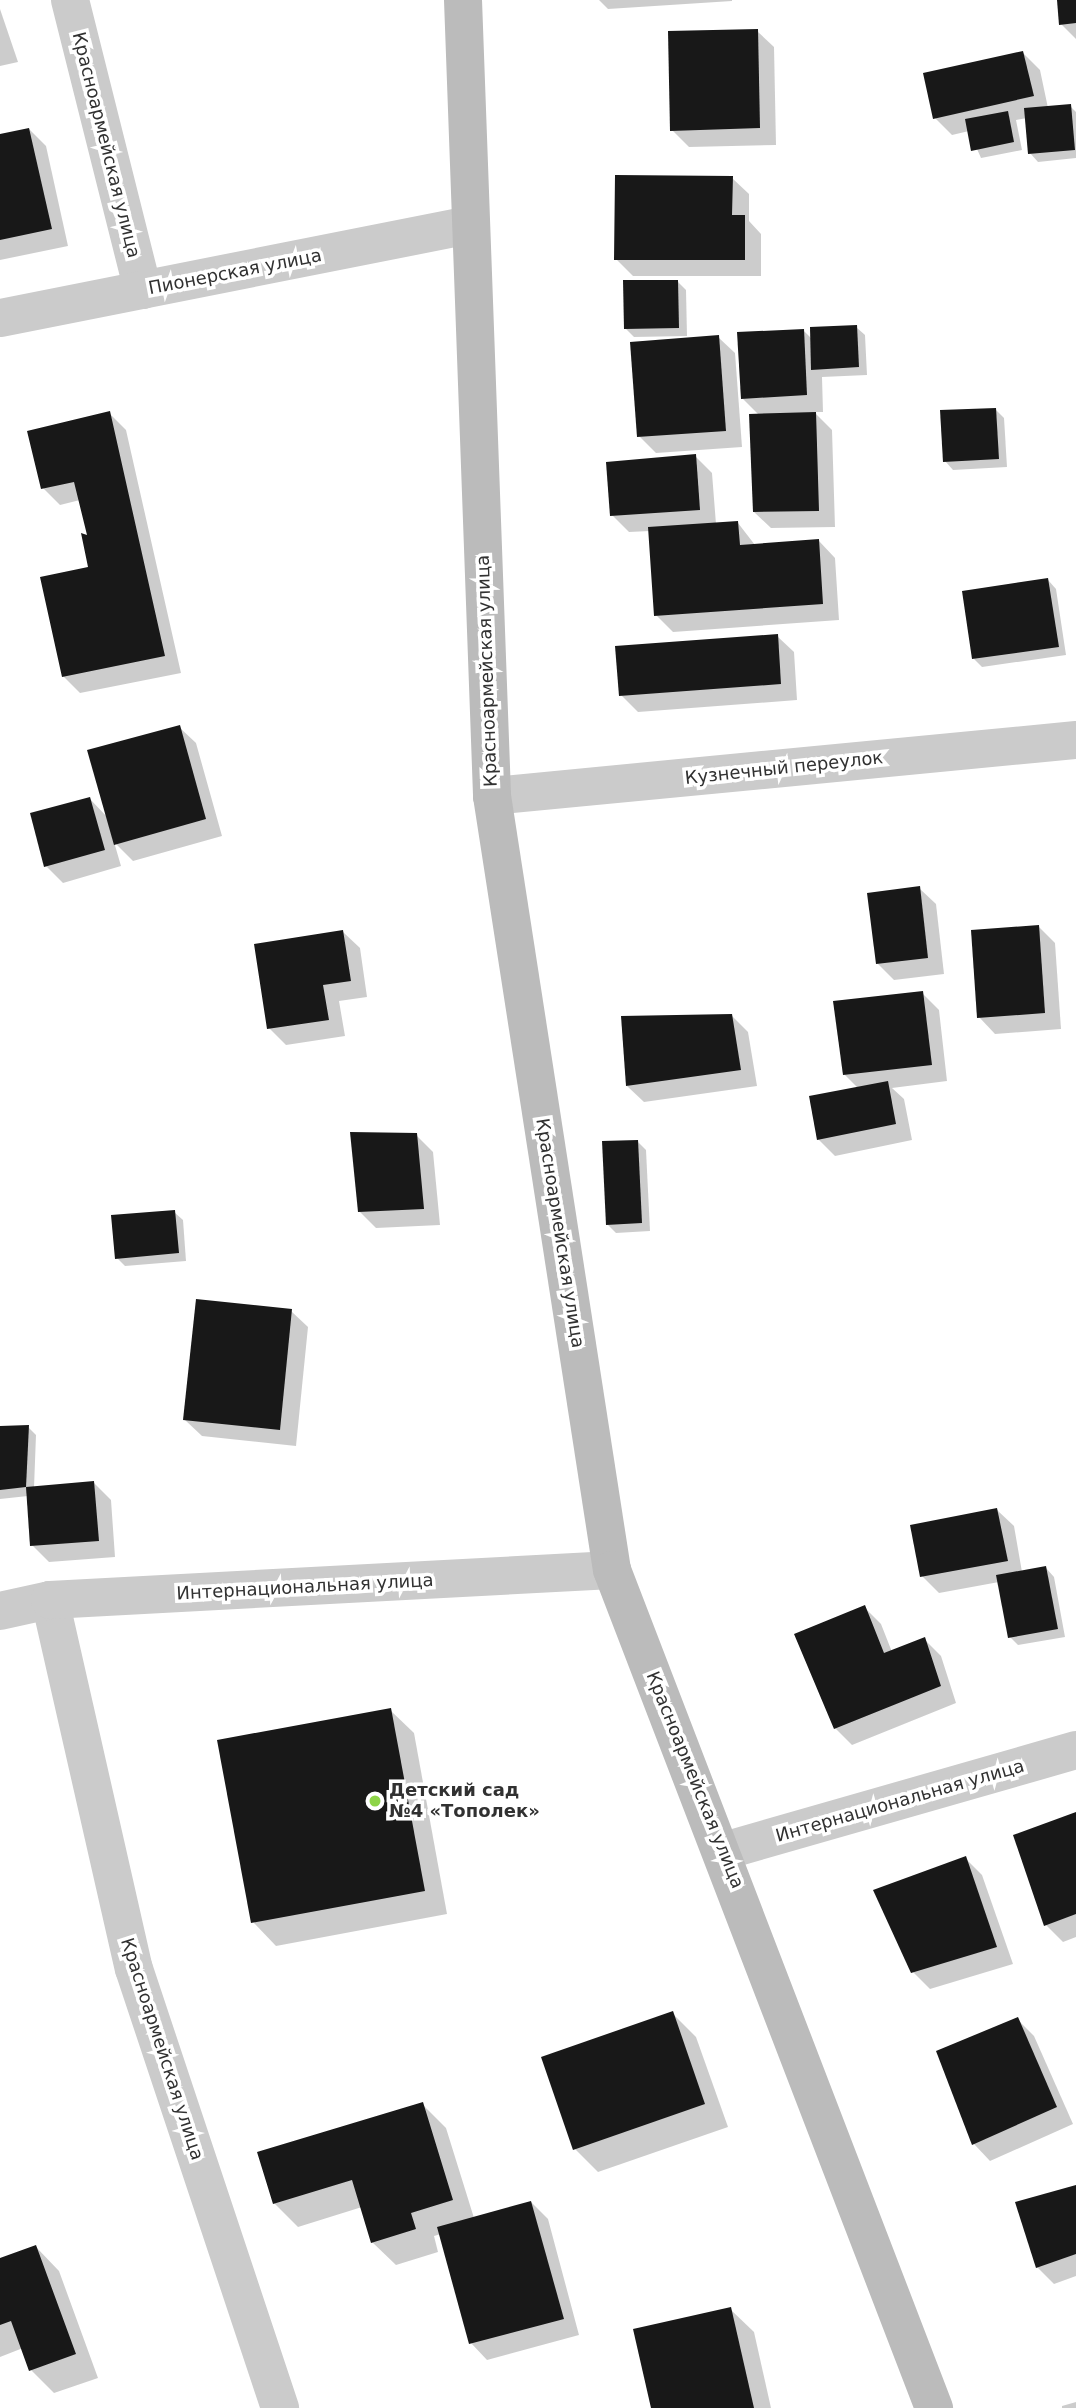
<!DOCTYPE html>
<meta charset="utf-8">
<style>
body{margin:0}
#map{position:relative;width:1076px;height:2408px;overflow:hidden;background:#fff;font-family:"DejaVu Sans",sans-serif}
div>[style]{position:absolute}
.shadow>*{inset:0;background:#0003}
.building>*{inset:0;background:#181818}
.minor>*{height:38px;margin:-19px;padding:0 19px;transform-origin:19px;border-radius:19px;background:#cbcbcb}
.secondary>*{height:38px;margin:-19px;padding:0 19px;transform-origin:19px;border-radius:19px;background:#bbb}
.dots>*{width:19px;height:19px;translate:-50% -50%;box-sizing:border-box;border:4px solid #fff;border-radius:50%}
span{translate:-50% -50%;white-space:nowrap;text-align:center;line-height:1.15;-webkit-text-stroke:7px #fff;paint-order:stroke}
.street-label{font-size:18px;color:#313131}
.poi-label{font-size:18px;color:#313131;font-weight:700}
.left{translate:0 -50%;text-align:left}
</style>
<div id="map">
<div class="shadow">
<div style="clip-path:polygon(599px 0,732px 0,732px 1px,608px 9px)"></div>
<div style="clip-path:polygon(1059px 0,1076px 0,1076px 39px,1061px 24px)"></div>
<div style="clip-path:polygon(0 9px,18px 62px,0 66px)"></div>
<div style="clip-path:polygon(757px 31px,774px 47px,776px 145px,689px 147px,672px 130px)"></div>
<div style="clip-path:polygon(1023px 53px,1040px 70px,1048px 108px,1070px 106px,1076px 112px,1076px 158px,1038px 162px,1030px 153px,1027px 118px,1016px 120px,1022px 150px,981px 158px,969px 131px,952px 135px,935px 118px)"></div>
<div style="clip-path:polygon(29px 129px,46px 146px,68px 246px,0 260px,0 136px)"></div>
<div style="clip-path:polygon(732px 178px,749px 194px,749px 221px,761px 234px,761px 276px,633px 276px,616px 259px)"></div>
<div style="clip-path:polygon(678px 282px,686px 290px,687px 336px,634px 337px,625px 328px)"></div>
<div style="clip-path:polygon(856px 327px,865px 335px,867px 375px,822px 377px,823px 412px,814px 412px,832px 430px,835px 527px,771px 528px,754px 512px,759px 415px,743px 399px,803px 330px,812px 339px)"></div>
<div style="clip-path:polygon(718px 337px,735px 353px,742px 447px,656px 453px,639px 436px)"></div>
<div style="clip-path:polygon(996px 410px,1004px 418px,1007px 467px,953px 470px,945px 461px)"></div>
<div style="clip-path:polygon(109px 413px,126px 430px,181px 673px,80px 693px,63px 676px,90px 568px,90px 538px,80px 500px,60px 505px,43px 488px)"></div>
<div style="clip-path:polygon(695px 456px,712px 473px,716px 524px,738px 523px,755px 545px,819px 541px,835px 558px,839px 620px,673px 632px,656px 615px,650px 531px,629px 532px,612px 515px)"></div>
<div style="clip-path:polygon(1048px 580px,1056px 589px,1066px 655px,982px 667px,974px 659px)"></div>
<div style="clip-path:polygon(777px 636px,794px 652px,797px 700px,638px 712px,621px 695px)"></div>
<div style="clip-path:polygon(179px 727px,196px 743px,222px 836px,133px 861px,114px 842px,121px 866px,63px 883px,46px 866px,90px 799px,108px 818px)"></div>
<div style="clip-path:polygon(919px 888px,936px 904px,944px 974px,894px 980px,877px 963px)"></div>
<div style="clip-path:polygon(1039px 927px,1055px 943px,1061px 1029px,995px 1034px,979px 1017px)"></div>
<div style="clip-path:polygon(343px 932px,360px 948px,367px 997px,339px 1001px,345px 1036px,286px 1045px,269px 1028px)"></div>
<div style="clip-path:polygon(922px 993px,939px 1010px,947px 1081px,892px 1088px,904px 1099px,912px 1140px,835px 1156px,818px 1139px,858px 1088px,844px 1074px)"></div>
<div style="clip-path:polygon(731px 1015px,748px 1032px,757px 1086px,644px 1102px,627px 1086px)"></div>
<div style="clip-path:polygon(416px 1135px,433px 1152px,440px 1225px,376px 1228px,359px 1211px)"></div>
<div style="clip-path:polygon(637px 1141px,646px 1150px,650px 1231px,616px 1233px,607px 1224px)"></div>
<div style="clip-path:polygon(174px 1212px,183px 1220px,186px 1261px,125px 1266px,117px 1258px)"></div>
<div style="clip-path:polygon(291px 1311px,308px 1327px,296px 1446px,202px 1436px,185px 1420px)"></div>
<div style="clip-path:polygon(28px 1427px,36px 1435px,34px 1488px,94px 1483px,111px 1500px,115px 1557px,49px 1562px,32px 1545px,28px 1496px,0 1499px,0 1428px)"></div>
<div style="clip-path:polygon(997px 1510px,1014px 1526px,1022px 1572px,1046px 1568px,1054px 1577px,1065px 1637px,1018px 1645px,1010px 1637px,999px 1582px,939px 1593px,922px 1576px)"></div>
<div style="clip-path:polygon(864px 1607px,881px 1624px,892px 1652px,924px 1639px,941px 1656px,956px 1703px,852px 1745px,835px 1728px)"></div>
<div style="clip-path:polygon(390px 1710px,414px 1733px,447px 1914px,276px 1946px,253px 1922px)"></div>
<div style="clip-path:polygon(1076px 1814px,1076px 1937px,1063px 1942px,1046px 1925px)"></div>
<div style="clip-path:polygon(965px 1858px,982px 1875px,1013px 1964px,930px 1989px,913px 1972px)"></div>
<div style="clip-path:polygon(672px 2013px,696px 2037px,728px 2127px,598px 2172px,575px 2149px)"></div>
<div style="clip-path:polygon(1017px 2019px,1034px 2036px,1073px 2124px,990px 2161px,974px 2144px,938px 2052px)"></div>
<div style="clip-path:polygon(422px 2104px,446px 2128px,474px 2218px,531px 2202px,548px 2219px,579px 2335px,487px 2360px,471px 2343px,441px 2234px,434px 2236px,438px 2252px,396px 2265px,372px 2242px,362px 2207px,298px 2227px,274px 2203px)"></div>
<div style="clip-path:polygon(1076px 2186px,1076px 2276px,1054px 2284px,1037px 2267px,1017px 2203px)"></div>
<div style="clip-path:polygon(36px 2247px,59px 2271px,98px 2378px,54px 2393px,31px 2370px,23px 2348px,0 2357px,0 2260px)"></div>
<div style="clip-path:polygon(730px 2309px,754px 2332px,771px 2408px,653px 2408px)"></div>
<div style="clip-path:polygon(1076px 2402px,1076px 2408px,1062px 2408px,1062px 2406px)"></div>
</div>
<div class="building">
<div style="clip-path:polygon(1057px 0,1076px 0,1076px 23px,1059px 25px)"></div>
<div style="clip-path:polygon(758px 29px,760px 128px,670px 131px,668px 31px)"></div>
<div style="clip-path:polygon(1023px 51px,1034px 96px,933px 119px,923px 73px)"></div>
<div style="clip-path:polygon(1071px 104px,1075px 150px,1028px 154px,1024px 108px)"></div>
<div style="clip-path:polygon(1008px 111px,1014px 142px,971px 151px,965px 119px)"></div>
<div style="clip-path:polygon(29px 128px,52px 229px,0 240px,0 134px)"></div>
<div style="clip-path:polygon(615px 175px,733px 176px,732px 215px,745px 215px,745px 260px,614px 260px)"></div>
<div style="clip-path:polygon(623px 280px,678px 280px,679px 328px,624px 329px)"></div>
<div style="clip-path:polygon(857px 325px,859px 367px,811px 370px,810px 327px)"></div>
<div style="clip-path:polygon(804px 329px,807px 395px,741px 399px,737px 332px)"></div>
<div style="clip-path:polygon(719px 335px,726px 431px,637px 437px,630px 342px)"></div>
<div style="clip-path:polygon(996px 408px,999px 459px,943px 462px,940px 410px)"></div>
<div style="clip-path:polygon(110px 411px,165px 656px,62px 677px,40px 577px,88px 567px,81px 533px,87px 535px,74px 482px,41px 489px,27px 431px)"></div>
<div style="clip-path:polygon(816px 412px,819px 511px,753px 512px,749px 414px)"></div>
<div style="clip-path:polygon(696px 454px,700px 510px,610px 516px,606px 462px)"></div>
<div style="clip-path:polygon(738px 521px,740px 545px,819px 539px,823px 604px,654px 616px,648px 527px)"></div>
<div style="clip-path:polygon(1048px 578px,1059px 647px,972px 659px,962px 591px)"></div>
<div style="clip-path:polygon(778px 634px,781px 684px,619px 696px,615px 646px)"></div>
<div style="clip-path:polygon(180px 725px,206px 819px,114px 845px,87px 750px)"></div>
<div style="clip-path:polygon(90px 797px,105px 850px,44px 867px,30px 813px)"></div>
<div style="clip-path:polygon(920px 886px,928px 958px,876px 964px,867px 893px)"></div>
<div style="clip-path:polygon(1039px 925px,1045px 1013px,977px 1018px,971px 930px)"></div>
<div style="clip-path:polygon(343px 930px,351px 981px,323px 985px,329px 1020px,267px 1029px,254px 944px)"></div>
<div style="clip-path:polygon(923px 991px,932px 1065px,843px 1075px,833px 1001px)"></div>
<div style="clip-path:polygon(732px 1014px,741px 1070px,626px 1086px,621px 1016px)"></div>
<div style="clip-path:polygon(888px 1081px,896px 1124px,817px 1140px,809px 1096px)"></div>
<div style="clip-path:polygon(350px 1132px,417px 1133px,424px 1209px,358px 1212px)"></div>
<div style="clip-path:polygon(638px 1140px,642px 1223px,606px 1225px,602px 1141px)"></div>
<div style="clip-path:polygon(175px 1210px,179px 1253px,115px 1259px,111px 1215px)"></div>
<div style="clip-path:polygon(196px 1299px,292px 1309px,280px 1430px,183px 1420px)"></div>
<div style="clip-path:polygon(29px 1425px,26px 1487px,0 1490px,0 1426px)"></div>
<div style="clip-path:polygon(94px 1481px,99px 1541px,30px 1546px,26px 1487px)"></div>
<div style="clip-path:polygon(997px 1508px,1008px 1561px,920px 1577px,910px 1525px)"></div>
<div style="clip-path:polygon(1046px 1566px,1058px 1629px,1008px 1638px,996px 1575px)"></div>
<div style="clip-path:polygon(865px 1605px,884px 1653px,925px 1637px,941px 1686px,834px 1729px,794px 1634px)"></div>
<div style="clip-path:polygon(391px 1708px,425px 1891px,251px 1923px,217px 1740px)"></div>
<div style="clip-path:polygon(1076px 1812px,1076px 1914px,1044px 1926px,1013px 1835px)"></div>
<div style="clip-path:polygon(966px 1856px,997px 1947px,911px 1973px,873px 1890px)"></div>
<div style="clip-path:polygon(673px 2011px,705px 2104px,573px 2150px,541px 2057px)"></div>
<div style="clip-path:polygon(1018px 2017px,1057px 2107px,972px 2145px,936px 2051px)"></div>
<div style="clip-path:polygon(423px 2102px,453px 2200px,411px 2213px,416px 2229px,371px 2243px,352px 2180px,273px 2204px,257px 2152px)"></div>
<div style="clip-path:polygon(1076px 2185px,1076px 2254px,1036px 2268px,1015px 2202px)"></div>
<div style="clip-path:polygon(531px 2201px,564px 2319px,469px 2344px,437px 2227px)"></div>
<div style="clip-path:polygon(36px 2245px,76px 2354px,29px 2371px,11px 2321px,0 2325px,0 2258px)"></div>
<div style="clip-path:polygon(731px 2307px,754px 2408px,651px 2408px,633px 2329px)"></div>
</div>
<div class="minor">
<div style="left:70px;top:0;width:299px;rotate:75.9deg"></div>
<div style="left:0;top:318px;width:478px;rotate:-11.2deg"></div>
<div style="left:492px;top:796px;width:587px;rotate:-5.48deg"></div>
<div style="left:50px;top:1600px;width:378px;rotate:77.2deg"></div>
<div style="left:134px;top:1969px;width:463px;rotate:71.6deg"></div>
<div style="left:0;top:1611px;width:51px;rotate:-12.4deg"></div>
<div style="left:50px;top:1600px;width:563px;rotate:-3.06deg"></div>
<div style="left:724px;top:1851px;width:366px;rotate:-16deg"></div>
</div>
<div class="secondary">
<div style="left:463px;top:0;width:797px;rotate:87.91deg"></div>
<div style="left:492px;top:796px;width:783px;rotate:81.19deg"></div>
<div style="left:612px;top:1570px;width:898px;rotate:68.98deg"></div>
</div>
<div class="dots">
<div style="left:375px;top:1801px;background:#8ed448"></div>
</div>
<div class="street-label">
<span style="left:106px;top:145px;rotate:76deg">Красноармейская улица</span>
<span style="left:235px;top:272px;rotate:-11deg">Пионерская улица</span>
<span style="left:487px;top:671px;rotate:-92deg">Красноармейская улица</span>
<span style="left:784px;top:768px;rotate:-6deg">Кузнечный переулок</span>
<span style="left:560px;top:1233px;rotate:81deg">Красноармейская улица</span>
<span style="left:305px;top:1587px;rotate:-3deg">Интернациональная улица</span>
<span style="left:695px;top:1780px;rotate:68deg">Красноармейская улица</span>
<span style="left:900px;top:1801px;rotate:-16deg">Интернациональная улица</span>
<span style="left:162px;top:2049px;rotate:72deg">Красноармейская улица</span>
</div>
<div class="poi-label">
<span class="left" style="left:389px;top:1801px">Детский сад<br>№4 «Тополек»</span>
</div>
</div>
